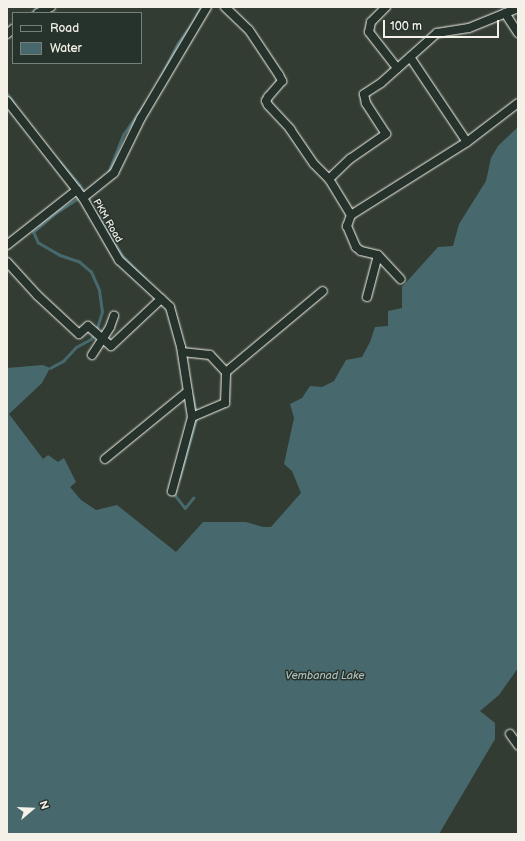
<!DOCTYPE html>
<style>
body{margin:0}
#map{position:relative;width:525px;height:841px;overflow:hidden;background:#323c33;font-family:"Balsamiq Sans",sans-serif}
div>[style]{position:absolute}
.water>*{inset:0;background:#47696d}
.stream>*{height:2.5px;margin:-1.25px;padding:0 1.25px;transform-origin:1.25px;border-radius:1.25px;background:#47696d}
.roads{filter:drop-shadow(0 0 1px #f4f1e8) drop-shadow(0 0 1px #f4f1e8)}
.street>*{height:8px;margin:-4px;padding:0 4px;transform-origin:4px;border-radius:4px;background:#26332d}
span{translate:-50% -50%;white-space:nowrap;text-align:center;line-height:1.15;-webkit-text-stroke:3px #26332d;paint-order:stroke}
.street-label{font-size:10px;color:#f4f1e8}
.water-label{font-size:11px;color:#afbbb7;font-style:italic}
.frame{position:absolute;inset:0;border:8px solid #f4f1e8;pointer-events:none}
.legend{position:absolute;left:12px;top:12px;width:130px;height:52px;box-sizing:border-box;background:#26332d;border:1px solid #787f78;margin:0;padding:5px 7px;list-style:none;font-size:12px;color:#f4f1e8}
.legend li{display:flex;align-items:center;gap:8px;height:20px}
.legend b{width:20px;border:1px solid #787f78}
.north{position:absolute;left:12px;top:789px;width:40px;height:40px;-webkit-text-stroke:3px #26332d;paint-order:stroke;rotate:71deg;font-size:11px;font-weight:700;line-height:16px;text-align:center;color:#f4f1e8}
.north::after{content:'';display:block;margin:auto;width:14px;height:18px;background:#f4f1e8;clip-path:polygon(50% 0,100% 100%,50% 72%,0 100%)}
.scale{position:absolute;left:383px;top:20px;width:116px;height:18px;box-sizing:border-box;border:2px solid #f4f1e8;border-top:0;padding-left:5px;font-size:12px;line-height:14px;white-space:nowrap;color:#f4f1e8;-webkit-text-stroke:3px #26332d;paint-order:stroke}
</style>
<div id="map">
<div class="water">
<div style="clip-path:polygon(518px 127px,518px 668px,499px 695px,480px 711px,495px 723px,495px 739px,439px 834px,7px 834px,7px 368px,43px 365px,50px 368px,42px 383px,9px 414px,43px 459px,48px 455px,58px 462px,64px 458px,76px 482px,70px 487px,81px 500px,96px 510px,117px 505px,176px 552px,203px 522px,246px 522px,263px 527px,271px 527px,301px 493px,292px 471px,284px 464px,294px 418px,290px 404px,302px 398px,310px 386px,322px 387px,334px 381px,346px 360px,362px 357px,370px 342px,375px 327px,388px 326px,388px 311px,402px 308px,402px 287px,438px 247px,453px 246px,459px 224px,486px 181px,491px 158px,498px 146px)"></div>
</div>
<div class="stream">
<div style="left:30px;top:13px;width:8px;rotate:-23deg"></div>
<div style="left:160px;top:78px;width:39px;rotate:-63deg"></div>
<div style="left:178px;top:43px;width:24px;rotate:-54deg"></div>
<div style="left:192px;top:24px;width:19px;rotate:-62deg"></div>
<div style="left:7px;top:93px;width:14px;rotate:56deg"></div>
<div style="left:60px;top:162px;width:30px;rotate:49deg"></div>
<div style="left:80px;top:185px;width:10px;rotate:61deg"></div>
<div style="left:108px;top:173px;width:41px;rotate:-68.5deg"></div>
<div style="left:123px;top:135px;width:38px;rotate:-55deg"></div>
<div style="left:97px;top:214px;width:48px;rotate:58.6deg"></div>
<div style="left:122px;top:255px;width:33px;rotate:46deg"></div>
<div style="left:50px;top:368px;width:15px;rotate:-28deg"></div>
<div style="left:63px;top:361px;width:19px;rotate:-47deg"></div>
<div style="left:76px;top:347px;width:17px;rotate:-28deg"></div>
<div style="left:91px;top:339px;width:13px;rotate:-61deg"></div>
<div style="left:97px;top:328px;width:17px;rotate:-73deg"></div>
<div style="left:102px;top:312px;width:22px;rotate:-98deg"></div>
<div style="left:99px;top:290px;width:20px;rotate:-114deg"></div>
<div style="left:91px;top:272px;width:16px;rotate:-140deg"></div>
<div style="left:79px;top:262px;width:21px;rotate:-161deg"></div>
<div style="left:59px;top:255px;width:24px;rotate:-150deg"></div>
<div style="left:38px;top:243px;width:12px;rotate:-114deg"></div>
<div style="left:33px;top:232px;width:31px;rotate:-40deg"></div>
<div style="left:57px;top:212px;width:27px;rotate:-33deg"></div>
<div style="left:193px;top:396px;width:17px;rotate:80deg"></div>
<div style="left:179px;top:479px;width:62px;rotate:-74.2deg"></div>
<div style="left:175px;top:491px;width:4px;rotate:90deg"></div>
<div style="left:175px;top:495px;width:16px;rotate:52deg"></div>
<div style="left:185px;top:508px;width:13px;rotate:-51deg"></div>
</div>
<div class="roads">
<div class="street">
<div style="left:225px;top:7px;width:33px;rotate:44deg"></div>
<div style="left:249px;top:30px;width:54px;rotate:56.3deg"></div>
<div style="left:279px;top:75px;width:7px;rotate:63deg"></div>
<div style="left:282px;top:81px;width:21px;rotate:131deg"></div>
<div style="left:268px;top:97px;width:4px;rotate:117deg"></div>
<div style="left:266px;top:101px;width:4px;rotate:63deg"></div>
<div style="left:268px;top:105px;width:33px;rotate:47deg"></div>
<div style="left:290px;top:129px;width:42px;rotate:55.6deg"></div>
<div style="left:314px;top:164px;width:21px;rotate:45deg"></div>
<div style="left:329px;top:179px;width:29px;rotate:-44deg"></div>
<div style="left:350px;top:159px;width:44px;rotate:-34.8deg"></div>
<div style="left:386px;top:134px;width:37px;rotate:-123deg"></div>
<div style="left:366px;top:103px;width:9px;rotate:-103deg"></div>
<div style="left:364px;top:94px;width:20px;rotate:-33deg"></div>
<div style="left:381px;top:83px;width:75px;rotate:-41.8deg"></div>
<div style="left:437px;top:33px;width:32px;rotate:-9deg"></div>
<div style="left:469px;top:28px;width:53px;rotate:-22.2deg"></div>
<div style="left:386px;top:7px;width:21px;rotate:135deg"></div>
<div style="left:371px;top:22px;width:10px;rotate:101deg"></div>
<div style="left:369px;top:32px;width:46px;rotate:52.1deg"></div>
<div style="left:38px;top:13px;width:14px;rotate:-25deg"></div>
<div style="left:505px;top:13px;width:24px;rotate:57deg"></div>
<div style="left:7px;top:34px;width:8px;rotate:-40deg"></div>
<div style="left:410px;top:57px;width:102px;rotate:56.2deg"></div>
<div style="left:7px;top:101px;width:123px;rotate:51.9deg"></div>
<div style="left:83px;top:198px;width:72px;rotate:59.9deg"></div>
<div style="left:119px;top:260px;width:69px;rotate:42.7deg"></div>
<div style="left:170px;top:307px;width:41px;rotate:74.6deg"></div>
<div style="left:181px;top:347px;width:71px;rotate:81.1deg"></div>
<div style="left:192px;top:417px;width:77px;rotate:105.1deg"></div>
<div style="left:329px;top:179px;width:42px;rotate:58.6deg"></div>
<div style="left:351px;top:215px;width:12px;rotate:110deg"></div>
<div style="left:347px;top:226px;width:23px;rotate:67deg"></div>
<div style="left:356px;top:247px;width:6px;rotate:39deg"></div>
<div style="left:361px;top:251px;width:17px;rotate:13deg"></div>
<div style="left:378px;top:255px;width:33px;rotate:47deg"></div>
<div style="left:83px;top:198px;width:40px;rotate:-39deg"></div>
<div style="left:114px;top:173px;width:61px;rotate:-63.9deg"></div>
<div style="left:141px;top:118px;width:129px;rotate:-59.3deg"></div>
<div style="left:351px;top:215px;width:137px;rotate:-32.2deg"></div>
<div style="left:467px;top:142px;width:64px;rotate:-37.4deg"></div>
<div style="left:7px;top:245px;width:89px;rotate:-38.2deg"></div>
<div style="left:7px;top:262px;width:45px;rotate:47.7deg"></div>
<div style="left:37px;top:295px;width:57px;rotate:42.9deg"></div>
<div style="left:79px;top:334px;width:12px;rotate:-42deg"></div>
<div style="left:88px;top:326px;width:30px;rotate:41deg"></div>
<div style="left:111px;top:346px;width:69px;rotate:-43.2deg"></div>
<div style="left:367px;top:297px;width:43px;rotate:-75.3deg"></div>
<div style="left:182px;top:352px;width:28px;rotate:6deg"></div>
<div style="left:210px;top:355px;width:23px;rotate:47deg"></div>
<div style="left:226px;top:372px;width:126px;rotate:-39.9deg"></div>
<div style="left:92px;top:355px;width:33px;rotate:-57deg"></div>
<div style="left:110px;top:327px;width:12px;rotate:-70deg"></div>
<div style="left:192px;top:417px;width:36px;rotate:-23deg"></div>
<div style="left:225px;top:403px;width:31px;rotate:-88deg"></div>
<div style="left:105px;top:459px;width:107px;rotate:-39.3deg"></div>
<div style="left:510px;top:734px;width:14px;rotate:54deg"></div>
</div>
</div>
<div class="street-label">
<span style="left:107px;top:221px;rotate:60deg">PKM Road</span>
</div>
<div class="water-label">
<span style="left:325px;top:676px">Vembanad Lake</span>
</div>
<div class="frame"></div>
<ul class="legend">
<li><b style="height:5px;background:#26332d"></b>Road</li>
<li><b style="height:11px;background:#47696d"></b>Water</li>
</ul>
<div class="north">N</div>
<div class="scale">100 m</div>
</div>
